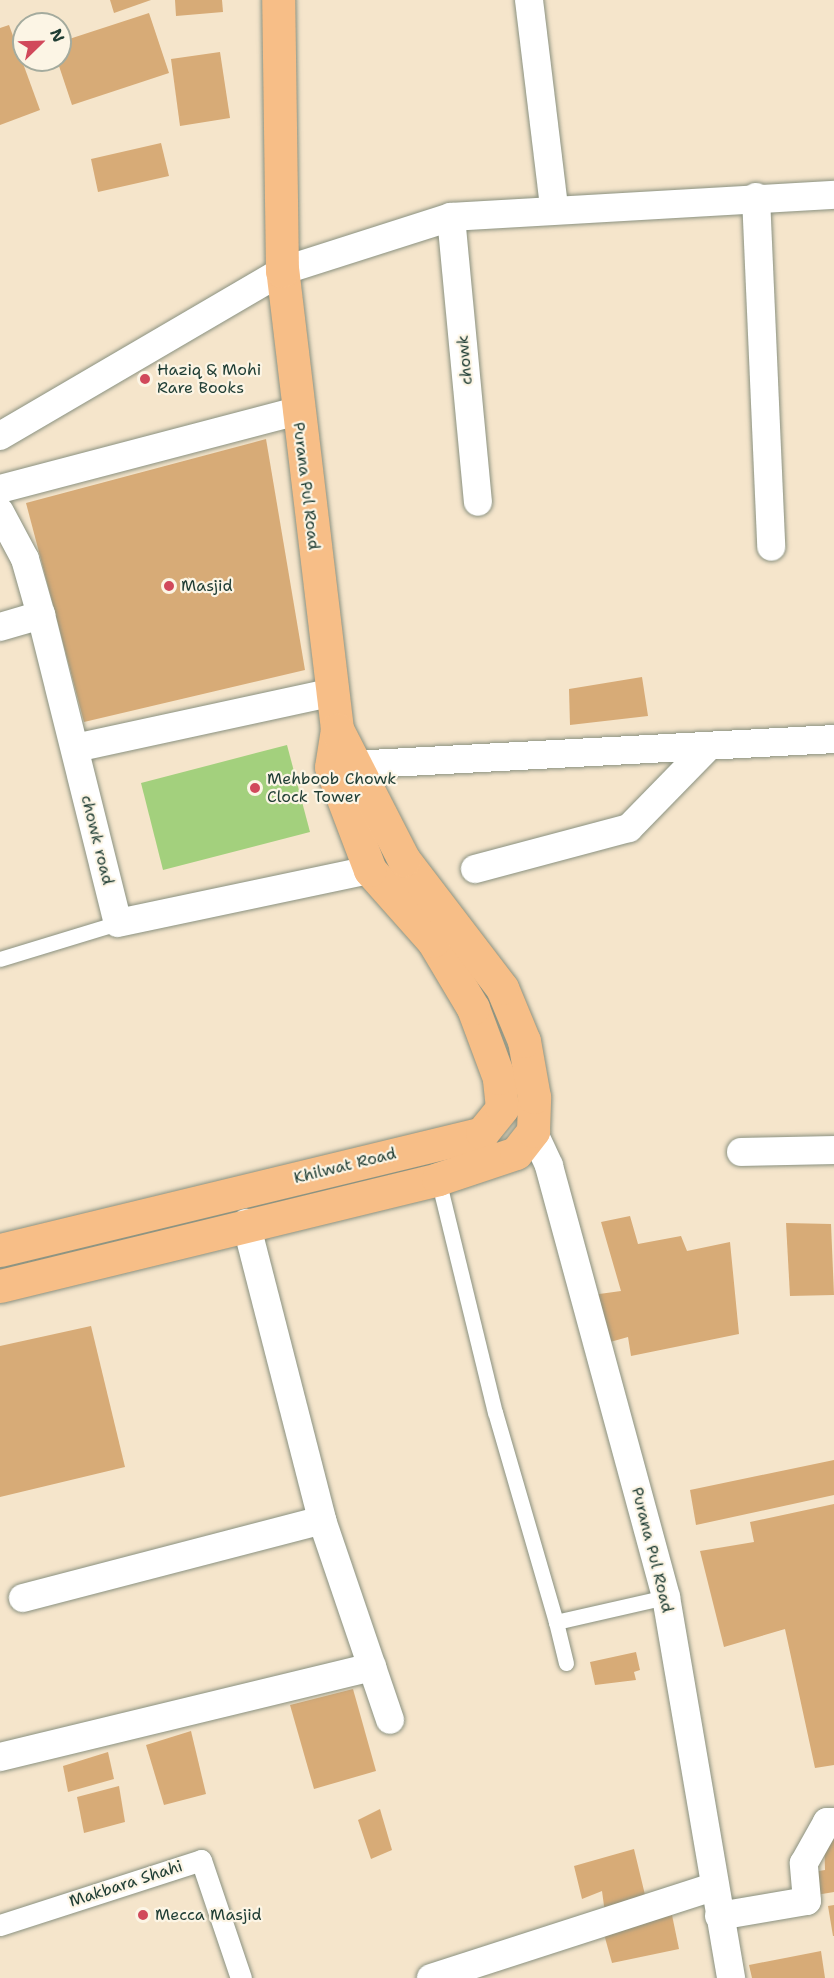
<!DOCTYPE html>
<style>
body{margin:0}
#map{position:relative;width:834px;height:1978px;overflow:hidden;background:#f5e5cb;font-family:"Shantell Sans",sans-serif}
div>[style]{position:absolute}
.green>*{inset:0;background:#a3d07d}
.building>*{inset:0;background:#d7ab77}
.roads{filter:drop-shadow(0 0 2px #8a9180) drop-shadow(0 0 2px #8a9180)}
.service>*{height:15px;margin:-7.5px;padding:0 7.5px;transform-origin:7.5px;border-radius:7.5px;background:#fff}
.pedestrian>*{height:21px;margin:-10.5px;padding:0 10.5px;transform-origin:10.5px;border-radius:10.5px;background:#fff}
.minor>*{height:28px;margin:-14px;padding:0 14px;transform-origin:14px;border-radius:14px;background:#fff}
.primary>*{height:33px;margin:-16.5px;padding:0 16.5px;transform-origin:16.5px;border-radius:16.5px;background:#f7be87}
.dots>*{width:16px;height:16px;translate:-50% -50%;box-sizing:border-box;border:3px solid #fcf5e5;border-radius:50%}
span{translate:-50% -50%;white-space:nowrap;text-align:center;line-height:1.15;-webkit-text-stroke:4.5px #fcf5e5;paint-order:stroke}
.street-label{font-size:16px;color:#1f3d34}
.poi-label{font-size:16px;color:#1f3d34}
.left{translate:0 -50%;text-align:left}
.north{position:absolute;left:12px;top:12px;width:60px;height:60px;box-sizing:border-box;background:#fcf5e5;border:2px solid #a4ab9e;border-radius:50%;rotate:67deg;font-size:16px;font-weight:700;line-height:24px;text-align:center;color:#1f3d34}
.north::after{content:'';display:block;margin:auto;width:21px;height:27px;background:#d1495b;clip-path:polygon(50% 0,100% 100%,50% 72%,0 100%)}
</style>
<div id="map">
<div class="green">
<div style="clip-path:polygon(287px 745px,310px 832px,163px 870px,141px 783px)"></div>
</div>
<div class="building">
<div style="clip-path:polygon(110px 0,151px 0,114px 13px)"></div>
<div style="clip-path:polygon(175px 0,222px 0,223px 12px,176px 16px)"></div>
<div style="clip-path:polygon(149px 13px,169px 73px,72px 105px,57px 60px,60px 42px)"></div>
<div style="clip-path:polygon(9px 25px,40px 110px,0 125px,0 28px)"></div>
<div style="clip-path:polygon(220px 52px,230px 118px,180px 126px,171px 59px)"></div>
<div style="clip-path:polygon(161px 143px,169px 176px,98px 192px,91px 159px)"></div>
<div style="clip-path:polygon(266px 439px,305px 670px,84px 722px,26px 503px)"></div>
<div style="clip-path:polygon(642px 677px,648px 716px,570px 725px,569px 689px)"></div>
<div style="clip-path:polygon(630px 1216px,638px 1244px,681px 1236px,687px 1251px,730px 1242px,739px 1334px,631px 1356px,628px 1337px,603px 1344px,592px 1295px,621px 1291px,601px 1222px)"></div>
<div style="clip-path:polygon(786px 1223px,831px 1224px,834px 1295px,790px 1296px)"></div>
<div style="clip-path:polygon(91px 1326px,125px 1467px,0 1497px,0 1346px)"></div>
<div style="clip-path:polygon(834px 1460px,834px 1495px,696px 1525px,690px 1490px)"></div>
<div style="clip-path:polygon(834px 1504px,834px 1765px,815px 1768px,785px 1629px,724px 1647px,700px 1551px,754px 1542px,750px 1522px)"></div>
<div style="clip-path:polygon(636px 1652px,640px 1670px,634px 1672px,636px 1680px,595px 1685px,590px 1662px)"></div>
<div style="clip-path:polygon(353px 1689px,376px 1771px,314px 1789px,290px 1705px)"></div>
<div style="clip-path:polygon(191px 1731px,206px 1794px,164px 1805px,146px 1745px)"></div>
<div style="clip-path:polygon(108px 1752px,114px 1779px,68px 1792px,63px 1766px)"></div>
<div style="clip-path:polygon(119px 1786px,125px 1822px,84px 1833px,77px 1797px)"></div>
<div style="clip-path:polygon(380px 1809px,392px 1850px,371px 1859px,358px 1820px)"></div>
<div style="clip-path:polygon(834px 1836px,834px 1892px,816px 1895px,813px 1872px,825px 1870px,824px 1837px)"></div>
<div style="clip-path:polygon(634px 1849px,646px 1899px,605px 1913px,602px 1891px,582px 1899px,574px 1866px)"></div>
<div style="clip-path:polygon(834px 1905px,834px 1936px,833px 1936px,828px 1906px)"></div>
<div style="clip-path:polygon(672px 1915px,679px 1949px,612px 1963px,604px 1934px)"></div>
<div style="clip-path:polygon(821px 1951px,825px 1978px,752px 1978px,749px 1965px)"></div>
</div>
<div class="roads">
<div class="service">
<div style="left:0;top:959px;width:123px;rotate:-17deg"></div>
<div style="left:438px;top:1179px;width:240px;rotate:76.3deg"></div>
<div style="left:495px;top:1412px;width:219px;rotate:73.8deg"></div>
<div style="left:566px;top:1663px;width:42px;rotate:-103.7deg"></div>
<div style="left:556px;top:1622px;width:113px;rotate:-12.8deg"></div>
</div>
<div class="pedestrian">
<div style="left:0;top:1925px;width:211px;rotate:-17.9deg"></div>
<div style="left:201px;top:1860px;width:125px;rotate:71.3deg"></div>
</div>
<div class="minor">
<div style="left:529px;top:0;width:209px;rotate:83.1deg"></div>
<div style="left:756px;top:197px;width:350px;rotate:87.5deg"></div>
<div style="left:451px;top:217px;width:286px;rotate:84.6deg"></div>
<div style="left:0;top:436px;width:327px;rotate:-30.3deg"></div>
<div style="left:282px;top:271px;width:177px;rotate:-17.7deg"></div>
<div style="left:451px;top:217px;width:384px;rotate:-3.3deg"></div>
<div style="left:0;top:489px;width:307px;rotate:-14.7deg"></div>
<div style="left:0;top:512px;width:53px;rotate:62deg"></div>
<div style="left:25px;top:559px;width:58px;rotate:74.1deg"></div>
<div style="left:41px;top:615px;width:317px;rotate:76deg"></div>
<div style="left:118px;top:923px;width:258px;rotate:-11.9deg"></div>
<div style="left:0;top:627px;width:43px;rotate:-16.3deg"></div>
<div style="left:75px;top:748px;width:264px;rotate:-12.2deg"></div>
<div style="left:333px;top:766px;width:502px;rotate:-3.08deg"></div>
<div style="left:475px;top:869px;width:159px;rotate:-14.9deg"></div>
<div style="left:629px;top:828px;width:110px;rotate:-45.7deg"></div>
<div style="left:533px;top:1131px;width:38px;rotate:65deg"></div>
<div style="left:549px;top:1166px;width:447px;rotate:74.8deg"></div>
<div style="left:666px;top:1597px;width:387px;rotate:80.3deg"></div>
<div style="left:741px;top:1152px;width:93px;rotate:-1.2deg"></div>
<div style="left:246px;top:1223px;width:307px;rotate:75.6deg"></div>
<div style="left:322px;top:1520px;width:211px;rotate:71.2deg"></div>
<div style="left:23px;top:1598px;width:309px;rotate:-14.6deg"></div>
<div style="left:0;top:1757px;width:383px;rotate:-13.6deg"></div>
<div style="left:719px;top:1916px;width:89px;rotate:-9.7deg"></div>
<div style="left:807px;top:1901px;width:38px;rotate:-95deg"></div>
<div style="left:804px;top:1863px;width:47px;rotate:-60.7deg"></div>
<div style="left:827px;top:1822px;width:7px"></div>
<div style="left:431px;top:1978px;width:296px;rotate:-17.9deg"></div>
</div>
<div class="primary">
<div style="left:0;top:1250px;width:496px;rotate:-13.6deg"></div>
<div style="left:482px;top:1133px;width:32px;rotate:-51deg"></div>
<div style="left:502px;top:1108px;width:30px;rotate:-96deg"></div>
<div style="left:499px;top:1078px;width:75px;rotate:-110.4deg"></div>
<div style="left:473px;top:1008px;width:78px;rotate:-120.8deg"></div>
<div style="left:433px;top:941px;width:95px;rotate:-131.6deg"></div>
<div style="left:370px;top:870px;width:110px;rotate:-110.7deg"></div>
<div style="left:331px;top:767px;width:38px;rotate:-81deg"></div>
<div style="left:337px;top:729px;width:461px;rotate:-96.8deg"></div>
<div style="left:282px;top:271px;width:271px;rotate:-90.8deg"></div>
<div style="left:0;top:1286px;width:451px;rotate:-13.7deg"></div>
<div style="left:438px;top:1179px;width:82px;rotate:-18.4deg"></div>
<div style="left:516px;top:1153px;width:28px;rotate:-52deg"></div>
<div style="left:533px;top:1131px;width:34px;rotate:-88deg"></div>
<div style="left:534px;top:1097px;width:57px;rotate:-100.1deg"></div>
<div style="left:524px;top:1041px;width:57px;rotate:-112.5deg"></div>
<div style="left:502px;top:988px;width:161px;rotate:-127.4deg"></div>
<div style="left:404px;top:860px;width:147px;rotate:-117.1deg"></div>
</div>
</div>
<div class="dots">
<div style="left:145px;top:379px;background:#d1495b"></div>
<div style="left:169px;top:586px;background:#d1495b"></div>
<div style="left:255px;top:788px;background:#d1495b"></div>
<div style="left:143px;top:1915px;background:#d1495b"></div>
</div>
<div class="street-label">
<span style="left:465px;top:360px;rotate:-95deg">chowk</span>
<span style="left:306px;top:486px;rotate:83deg">Purana Pul Road</span>
<span style="left:97px;top:840px;rotate:76deg">chowk road</span>
<span style="left:345px;top:1166px;rotate:-14deg">Khilwat Road</span>
<span style="left:652px;top:1550px;rotate:76deg">Purana Pul Road</span>
<span style="left:126px;top:1884px;rotate:-18deg">Makbara Shahi</span>
</div>
<div class="poi-label">
<span class="left" style="left:157px;top:379px">Haziq &amp; Mohi<br>Rare Books</span>
<span class="left" style="left:181px;top:586px">Masjid</span>
<span class="left" style="left:267px;top:788px">Mehboob Chowk<br>Clock Tower</span>
<span class="left" style="left:155px;top:1915px">Mecca Masjid</span>
</div>
<div class="north">N</div>
</div>
